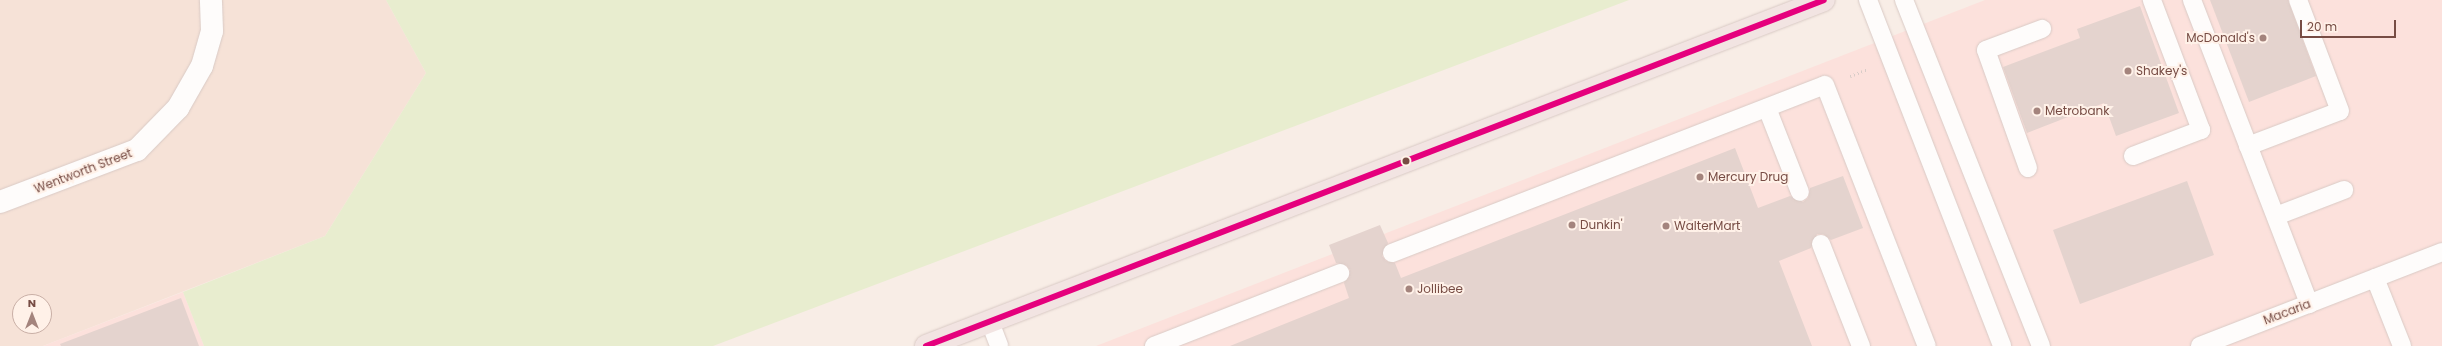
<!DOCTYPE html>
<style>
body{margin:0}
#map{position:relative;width:2442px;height:346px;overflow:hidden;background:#f8ede6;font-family:Poppins,sans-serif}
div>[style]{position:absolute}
.residential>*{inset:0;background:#f6e2d7}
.commercial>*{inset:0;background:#fce1dc}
.green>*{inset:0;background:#e8edcf}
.building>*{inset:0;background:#e4d3ce}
.path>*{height:2.5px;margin-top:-1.25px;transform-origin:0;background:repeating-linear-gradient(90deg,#d8ccc8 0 1px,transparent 0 4px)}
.roads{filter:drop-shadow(0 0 1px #d9cac5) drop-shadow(0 0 1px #d9cac5)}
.lane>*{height:18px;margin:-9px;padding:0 9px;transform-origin:9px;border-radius:9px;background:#fefcfb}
.street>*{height:22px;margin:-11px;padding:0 11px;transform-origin:11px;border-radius:11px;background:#fefcfb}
.highway>*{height:22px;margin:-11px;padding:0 11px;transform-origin:11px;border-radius:11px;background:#f2e4e2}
.bus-1>*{height:6px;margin:-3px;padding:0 3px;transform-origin:3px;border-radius:3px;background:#e5007d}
.dots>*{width:11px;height:11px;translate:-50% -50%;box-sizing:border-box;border:2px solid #fff1e8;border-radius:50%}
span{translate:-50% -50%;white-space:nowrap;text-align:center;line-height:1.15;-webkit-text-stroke:4px #fff1e8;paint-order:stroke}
.poi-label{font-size:12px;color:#774c44}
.right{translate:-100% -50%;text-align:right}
.left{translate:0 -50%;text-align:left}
.street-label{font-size:12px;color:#774c44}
.north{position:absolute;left:12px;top:294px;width:40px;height:40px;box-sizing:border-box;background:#fff1e8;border:1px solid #c9afa6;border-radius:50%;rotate:0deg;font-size:11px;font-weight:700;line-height:16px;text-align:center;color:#774c44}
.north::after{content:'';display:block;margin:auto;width:14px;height:18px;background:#a4847d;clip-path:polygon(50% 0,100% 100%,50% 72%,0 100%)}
.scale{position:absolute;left:2300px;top:20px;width:96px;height:18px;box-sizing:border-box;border:2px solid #774c44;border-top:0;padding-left:5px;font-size:12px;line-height:14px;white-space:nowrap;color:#774c44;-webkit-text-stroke:3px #fff1e8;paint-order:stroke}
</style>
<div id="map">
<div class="residential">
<div style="clip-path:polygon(evenodd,0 0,386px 0,426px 73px,325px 236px,43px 346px,0 346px,0 0,20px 302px,44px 302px,44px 326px,20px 326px,20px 302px)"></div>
</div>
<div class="commercial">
<div style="clip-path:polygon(1985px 0,2442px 0,2442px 346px,1096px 346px)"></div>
<div style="clip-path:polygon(183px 292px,204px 346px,43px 346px)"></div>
</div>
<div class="green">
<div style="clip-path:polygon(386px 0,1629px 0,713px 346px,204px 346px,183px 292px,325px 236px,426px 73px)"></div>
</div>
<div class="building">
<div style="clip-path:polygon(2210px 0,2288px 0,2316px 76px,2249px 102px)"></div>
<div style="clip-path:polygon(2140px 6px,2179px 113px,2116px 136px,2104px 103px,2027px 133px,2003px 67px,2080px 38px,2077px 29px)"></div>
<div style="clip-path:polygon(1735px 148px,1758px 208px,1790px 196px,1803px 202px,1808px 198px,1810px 188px,1843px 176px,1863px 228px,1831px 240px,1823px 234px,1817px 234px,1811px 248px,1779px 261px,1812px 346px,1230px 346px,1349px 298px,1344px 283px,1350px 270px,1346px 265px,1336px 263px,1329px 245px,1380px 225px,1388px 243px,1382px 256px,1386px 261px,1395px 263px,1401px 278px)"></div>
<div style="clip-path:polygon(2187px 181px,2214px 255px,2080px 304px,2053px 230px)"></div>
<div style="clip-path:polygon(181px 298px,199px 346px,61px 346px,60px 344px)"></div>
</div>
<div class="path">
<div style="left:1850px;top:76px;width:19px;rotate:-21deg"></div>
</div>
<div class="roads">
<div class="lane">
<div style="left:1868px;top:0;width:371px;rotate:68.8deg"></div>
<div style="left:1904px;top:0;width:372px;rotate:68.4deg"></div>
<div style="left:2192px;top:0;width:326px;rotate:68.9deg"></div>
<div style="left:1767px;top:108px;width:90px;rotate:68.6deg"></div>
<div style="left:2248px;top:146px;width:98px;rotate:-20.8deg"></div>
<div style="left:2340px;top:111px;width:119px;rotate:-110.7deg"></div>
<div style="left:2133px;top:156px;width:73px;rotate:-20.9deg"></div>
<div style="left:2201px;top:130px;width:139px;rotate:-110.7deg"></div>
<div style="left:2028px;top:168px;width:125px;rotate:-109.6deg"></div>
<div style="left:1986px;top:50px;width:60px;rotate:-20.6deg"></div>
<div style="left:2276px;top:216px;width:73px;rotate:-20.9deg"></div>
<div style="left:1821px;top:244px;width:110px;rotate:68.6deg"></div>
<div style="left:1392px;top:253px;width:464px;rotate:-21.2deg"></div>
<div style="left:1825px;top:85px;width:280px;rotate:68.7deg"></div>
<div style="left:2375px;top:278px;width:73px;rotate:68.3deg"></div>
<div style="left:990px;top:322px;width:26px;rotate:69deg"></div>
<div style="left:1154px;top:346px;width:200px;rotate:-21.4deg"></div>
<div style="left:2200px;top:346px;width:260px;rotate:-21.2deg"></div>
</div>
<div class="street">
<div style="left:0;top:202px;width:147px;rotate:-20.8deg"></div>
<div style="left:137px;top:150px;width:59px;rotate:-45.7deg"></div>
<div style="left:178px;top:108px;width:48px;rotate:-60.3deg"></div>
<div style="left:202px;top:66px;width:36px;rotate:-74deg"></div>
<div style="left:212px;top:31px;width:31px;rotate:-92deg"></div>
</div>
<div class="highway">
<div style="left:926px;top:346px;width:962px;rotate:-21.07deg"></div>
</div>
</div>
<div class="bus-1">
<div style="left:926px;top:346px;width:962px;rotate:-21.07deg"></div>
</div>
<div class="dots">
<div style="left:2263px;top:38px;background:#a4847d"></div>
<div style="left:2128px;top:71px;background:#a4847d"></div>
<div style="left:2037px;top:111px;background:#a4847d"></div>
<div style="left:1406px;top:161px;background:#774c44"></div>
<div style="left:1700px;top:177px;background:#a4847d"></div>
<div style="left:1572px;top:225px;background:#a4847d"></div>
<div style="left:1666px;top:226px;background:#a4847d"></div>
<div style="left:1409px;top:289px;background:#a4847d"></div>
</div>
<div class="poi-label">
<span class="right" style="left:2255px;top:38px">McDonald's</span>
<span class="left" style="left:2136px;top:71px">Shakey's</span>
<span class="left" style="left:2045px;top:111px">Metrobank</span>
<span class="left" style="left:1708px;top:177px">Mercury Drug</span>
<span class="left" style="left:1580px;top:225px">Dunkin'</span>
<span class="left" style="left:1674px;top:226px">WalterMart</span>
<span class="left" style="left:1417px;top:289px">Jollibee</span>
</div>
<div class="street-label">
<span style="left:83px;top:171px;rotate:-21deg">Wentworth Street</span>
<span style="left:2287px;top:312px;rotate:-21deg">Macaria</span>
</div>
<div class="north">N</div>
<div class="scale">20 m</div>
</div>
